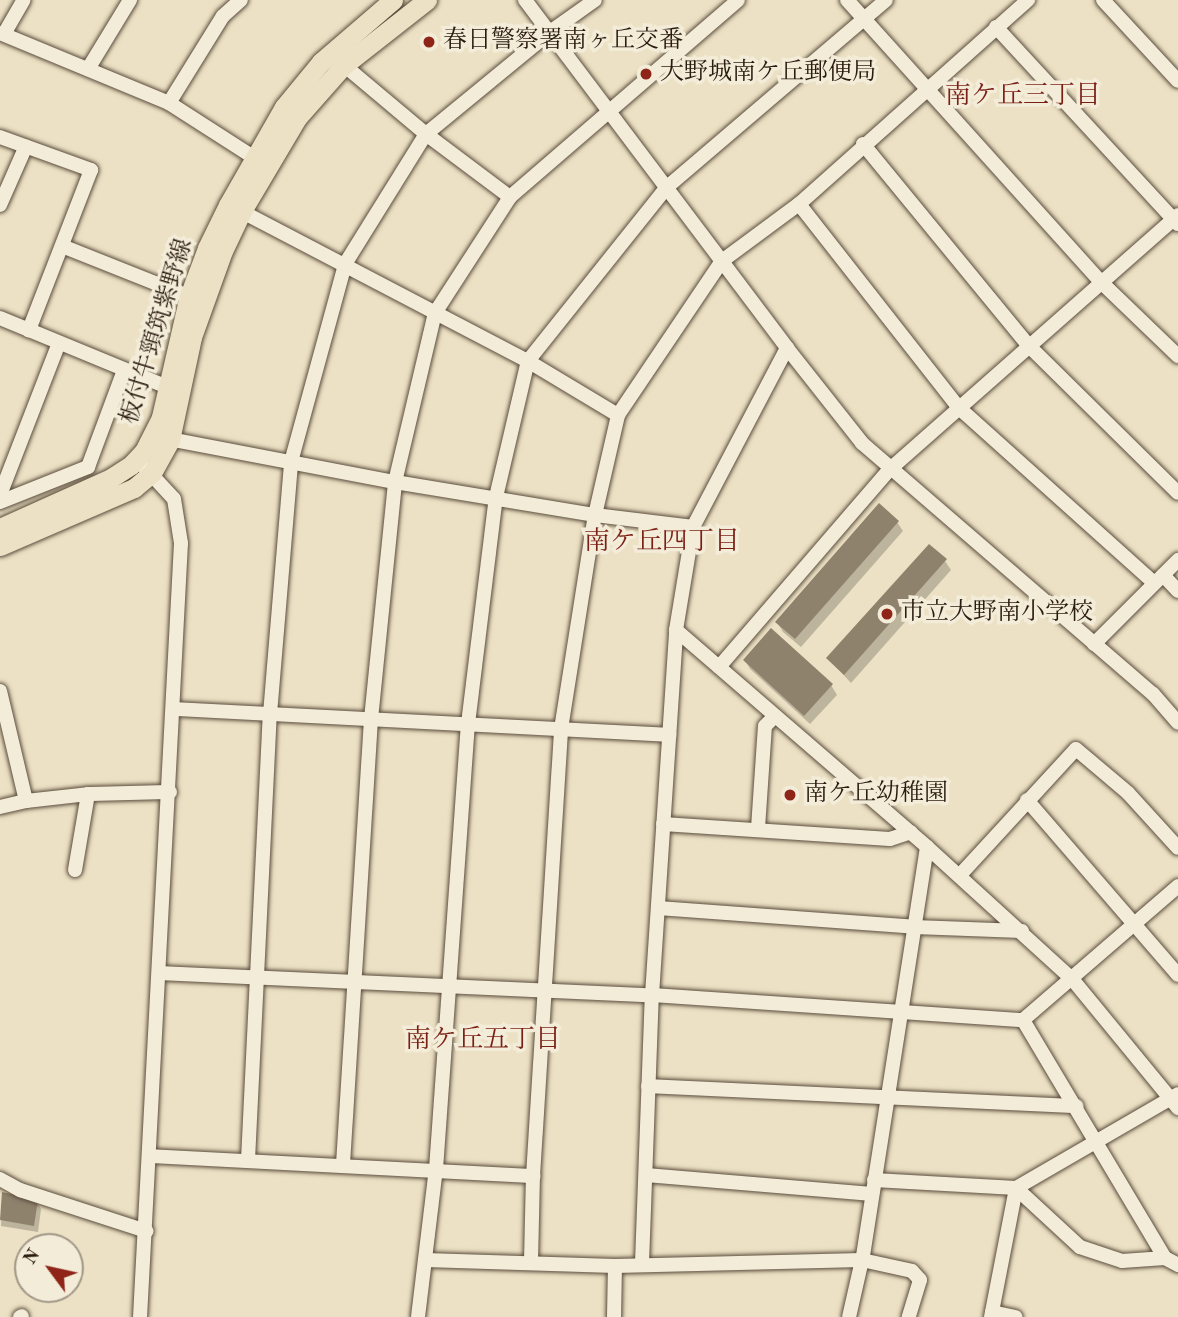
<!DOCTYPE html>
<meta charset="utf-8">
<style>
body{margin:0}
#map{position:relative;width:1178px;height:1317px;overflow:hidden;background:#ece1c4;font-family:"Old Standard TT","Noto Serif JP",serif}
div>[style]{position:absolute}
.shadow>*{inset:0;background:#0003}
.building>*{inset:0;background:#8f826d}
.roads{filter:drop-shadow(0 0 2px #5a4c3c) drop-shadow(0 0 2px #5a4c3c)}
.minor>*{height:14px;margin:-7px;padding:0 7px;transform-origin:7px;border-radius:7px;background:#f3ecd9}
.major>*{height:19px;margin:-9.5px;padding:0 9.5px;transform-origin:9.5px;border-radius:9.5px;background:#ece1c4}
.dots>*{width:19px;height:19px;translate:-50% -50%;box-sizing:border-box;border:4px solid #f3ecd9;border-radius:50%}
span{translate:-50% -50%;white-space:nowrap;text-align:center;line-height:1.15;-webkit-text-stroke:7px #f3ecd9;paint-order:stroke}
.poi-label{font-size:24px;color:#2a1b0f}
.left{translate:0 -50%;text-align:left}
.street-label{font-size:24px;color:#2a1b0f}
.neighbourhood-label{font-size:26px;color:#7a1f14}
.north{position:absolute;left:14px;top:1233px;width:70px;height:70px;box-sizing:border-box;background:#f3ecd9;border:2px solid #a39888;border-radius:50%;rotate:303deg;font-size:19px;font-weight:700;line-height:28px;text-align:center;color:#2a1b0f}
.north::after{content:'';display:block;margin:auto;width:24px;height:32px;background:#8f2418;clip-path:polygon(50% 0,100% 100%,50% 72%,0 100%)}
</style>
<div id="map">
<div class="shadow">
<div style="clip-path:polygon(897px 522px,903px 531px,801px 647px,783px 632px,777px 622px)"></div>
<div style="clip-path:polygon(945px 561px,951px 570px,851px 683px,828px 658px)"></div>
<div style="clip-path:polygon(745px 660px,831px 685px,837px 695px,810px 724px,750px 669px)"></div>
<div style="clip-path:polygon(3px 1194px,37px 1202px,41px 1209px,38px 1232px,1px 1226px)"></div>
</div>
<div class="building">
<div style="clip-path:polygon(879px 503px,899px 521px,795px 639px,775px 622px)"></div>
<div style="clip-path:polygon(929px 544px,947px 559px,844px 675px,826px 658px)"></div>
<div style="clip-path:polygon(771px 628px,833px 684px,804px 716px,743px 660px)"></div>
<div style="clip-path:polygon(2px 1192px,38px 1200px,34px 1226px,0 1220px)"></div>
</div>
<div class="roads">
<div class="minor">
<div style="left:525px;top:0;width:436px;rotate:53deg"></div>
<div style="left:787px;top:348px;width:121px;rotate:51.7deg"></div>
<div style="left:862px;top:443px;width:384px;rotate:40.8deg"></div>
<div style="left:1153px;top:694px;width:38px;rotate:49deg"></div>
<div style="left:847px;top:0;width:380px;rotate:48deg"></div>
<div style="left:1101px;top:282px;width:107px;rotate:43.9deg"></div>
<div style="left:1103px;top:0;width:110px;rotate:47.2deg"></div>
<div style="left:996px;top:27px;width:268px;rotate:47.3deg"></div>
<div style="left:0;top:33px;width:183px;rotate:22.5deg"></div>
<div style="left:169px;top:103px;width:109px;rotate:32.7deg"></div>
<div style="left:4px;top:34px;width:39px;rotate:-60deg"></div>
<div style="left:339px;top:61px;width:114px;rotate:40deg"></div>
<div style="left:426px;top:134px;width:105px;rotate:36.9deg"></div>
<div style="left:88px;top:69px;width:81px;rotate:-58.7deg"></div>
<div style="left:169px;top:103px;width:102px;rotate:-58.2deg"></div>
<div style="left:223px;top:16px;width:24px;rotate:-42deg"></div>
<div style="left:0;top:137px;width:97px;rotate:19.9deg"></div>
<div style="left:91px;top:170px;width:172px;rotate:111.2deg"></div>
<div style="left:863px;top:144px;width:261px;rotate:50.6deg"></div>
<div style="left:1029px;top:346px;width:209px;rotate:44.6deg"></div>
<div style="left:799px;top:204px;width:258px;rotate:51.9deg"></div>
<div style="left:958px;top:407px;width:263px;rotate:41.9deg"></div>
<div style="left:0;top:205px;width:64px;rotate:-66.2deg"></div>
<div style="left:235px;top:208px;width:331px;rotate:27.6deg"></div>
<div style="left:528px;top:361px;width:105px;rotate:31deg"></div>
<div style="left:62px;top:246px;width:146px;rotate:21.7deg"></div>
<div style="left:0;top:318px;width:181px;rotate:22.4deg"></div>
<div style="left:164px;top:438px;width:235px;rotate:10.8deg"></div>
<div style="left:395px;top:482px;width:203px;rotate:9.4deg"></div>
<div style="left:595px;top:515px;width:99px;rotate:7deg"></div>
<div style="left:137px;top:459px;width:54px;rotate:47.2deg"></div>
<div style="left:174px;top:499px;width:45px;rotate:81deg"></div>
<div style="left:181px;top:543px;width:775px;rotate:93.03deg"></div>
<div style="left:0;top:495px;width:163px;rotate:-68.8deg"></div>
<div style="left:0;top:502px;width:95px;rotate:-21.7deg"></div>
<div style="left:88px;top:467px;width:103px;rotate:-69.6deg"></div>
<div style="left:1163px;top:575px;width:22px;rotate:47deg"></div>
<div style="left:676px;top:630px;width:332px;rotate:40.8deg"></div>
<div style="left:927px;top:847px;width:418px;rotate:98.9deg"></div>
<div style="left:862px;top:1260px;width:58px;rotate:102.8deg"></div>
<div style="left:1094px;top:644px;width:119px;rotate:-45deg"></div>
<div style="left:719px;top:667px;width:262px;rotate:-49.2deg"></div>
<div style="left:890px;top:469px;width:384px;rotate:-41.4deg"></div>
<div style="left:0;top:691px;width:113px;rotate:76.7deg"></div>
<div style="left:175px;top:709px;width:495px;rotate:3deg"></div>
<div style="left:1027px;top:800px;width:231px;rotate:49.2deg"></div>
<div style="left:0;top:807px;width:27px;rotate:-13deg"></div>
<div style="left:26px;top:801px;width:62px;rotate:-6.4deg"></div>
<div style="left:663px;top:824px;width:227px;rotate:3.8deg"></div>
<div style="left:890px;top:839px;width:22px;rotate:-18deg"></div>
<div style="left:758px;top:828px;width:102px;rotate:-86.1deg"></div>
<div style="left:765px;top:726px;width:14px;rotate:-45deg"></div>
<div style="left:927px;top:847px;width:197px;rotate:42.3deg"></div>
<div style="left:1073px;top:980px;width:166px;rotate:50.6deg"></div>
<div style="left:75px;top:870px;width:77px;rotate:-80.3deg"></div>
<div style="left:88px;top:794px;width:82px;rotate:-1.4deg"></div>
<div style="left:960px;top:875px;width:171px;rotate:-47.4deg"></div>
<div style="left:1076px;top:749px;width:68px;rotate:40.2deg"></div>
<div style="left:1128px;top:793px;width:74px;rotate:47.7deg"></div>
<div style="left:658px;top:908px;width:257px;rotate:4.2deg"></div>
<div style="left:914px;top:927px;width:108px;rotate:2.1deg"></div>
<div style="left:160px;top:973px;width:492px;rotate:2.6deg"></div>
<div style="left:652px;top:995px;width:372px;rotate:3.9deg"></div>
<div style="left:1023px;top:1020px;width:205px;rotate:-40.8deg"></div>
<div style="left:1023px;top:1020px;width:277px;rotate:59.2deg"></div>
<div style="left:648px;top:1086px;width:429px;rotate:2.7deg"></div>
<div style="left:149px;top:1156px;width:385px;rotate:3deg"></div>
<div style="left:533px;top:1176px;width:448px;rotate:-86.4deg"></div>
<div style="left:561px;top:729px;width:217px;rotate:-81deg"></div>
<div style="left:595px;top:515px;width:103px;rotate:-77deg"></div>
<div style="left:618px;top:415px;width:186px;rotate:-56deg"></div>
<div style="left:722px;top:261px;width:96px;rotate:-36.5deg"></div>
<div style="left:799px;top:204px;width:307px;rotate:-41.7deg"></div>
<div style="left:248px;top:1160px;width:447px;rotate:-87.2deg"></div>
<div style="left:270px;top:714px;width:253px;rotate:-85.2deg"></div>
<div style="left:291px;top:462px;width:205px;rotate:-74.7deg"></div>
<div style="left:345px;top:264px;width:153px;rotate:-58.1deg"></div>
<div style="left:426px;top:134px;width:161px;rotate:-39.4deg"></div>
<div style="left:550px;top:32px;width:55px;rotate:-35.4deg"></div>
<div style="left:343px;top:1164px;width:446px;rotate:-86.4deg"></div>
<div style="left:371px;top:719px;width:238px;rotate:-84.2deg"></div>
<div style="left:395px;top:482px;width:174px;rotate:-76.7deg"></div>
<div style="left:435px;top:313px;width:138px;rotate:-57.1deg"></div>
<div style="left:510px;top:197px;width:301px;rotate:-40.8deg"></div>
<div style="left:646px;top:1175px;width:227px;rotate:4.8deg"></div>
<div style="left:0;top:1179px;width:23px;rotate:29deg"></div>
<div style="left:20px;top:1190px;width:133px;rotate:18deg"></div>
<div style="left:874px;top:1180px;width:142px;rotate:3.2deg"></div>
<div style="left:1016px;top:1188px;width:187px;rotate:-30.1deg"></div>
<div style="left:1016px;top:1188px;width:87px;rotate:42.7deg"></div>
<div style="left:1080px;top:1247px;width:44px;rotate:18.4deg"></div>
<div style="left:1122px;top:1261px;width:43px;rotate:-4deg"></div>
<div style="left:1165px;top:1258px;width:15px;rotate:28deg"></div>
<div style="left:425px;top:1260px;width:190px;rotate:1.8deg"></div>
<div style="left:615px;top:1266px;width:247px;rotate:-1.4deg"></div>
<div style="left:862px;top:1260px;width:51px;rotate:12.4deg"></div>
<div style="left:912px;top:1271px;width:12px;rotate:48deg"></div>
<div style="left:920px;top:1280px;width:39px;rotate:107deg"></div>
<div style="left:531px;top:1262px;width:86px;rotate:-88.7deg"></div>
<div style="left:642px;top:1263px;width:268px;rotate:-87.9deg"></div>
<div style="left:652px;top:995px;width:366px;rotate:-86.2deg"></div>
<div style="left:676px;top:630px;width:104px;rotate:-80.6deg"></div>
<div style="left:693px;top:527px;width:202px;rotate:-62.3deg"></div>
<div style="left:992px;top:1312px;width:24px;rotate:12deg"></div>
<div style="left:20px;top:1317px;width:2px;rotate:-27deg"></div>
<div style="left:418px;top:1317px;width:149px;rotate:-83.1deg"></div>
<div style="left:436px;top:1169px;width:446px;rotate:-85.9deg"></div>
<div style="left:468px;top:724px;width:229px;rotate:-83deg"></div>
<div style="left:496px;top:497px;width:140px;rotate:-76.8deg"></div>
<div style="left:528px;top:361px;width:221px;rotate:-51.4deg"></div>
<div style="left:666px;top:188px;width:289px;rotate:-40.5deg"></div>
<div style="left:614px;top:1317px;width:51px;rotate:-88.9deg"></div>
<div style="left:991px;top:1317px;width:131px;rotate:-79deg"></div>
</div>
<div class="major">
<div style="left:0;top:528px;width:122px;rotate:-24.2deg"></div>
<div style="left:111px;top:478px;width:24px;rotate:-33deg"></div>
<div style="left:131px;top:465px;width:19px;rotate:-47deg"></div>
<div style="left:144px;top:451px;width:38px;rotate:-63deg"></div>
<div style="left:161px;top:417px;width:124px;rotate:-77deg"></div>
<div style="left:189px;top:296px;width:51px;rotate:-69.4deg"></div>
<div style="left:207px;top:248px;width:48px;rotate:-64deg"></div>
<div style="left:228px;top:205px;width:113px;rotate:-60.3deg"></div>
<div style="left:284px;top:107px;width:58px;rotate:-50.6deg"></div>
<div style="left:321px;top:62px;width:95px;rotate:-40.7deg"></div>
<div style="left:0;top:546px;width:146px;rotate:-23.4deg"></div>
<div style="left:134px;top:488px;width:23px;rotate:-40deg"></div>
<div style="left:152px;top:473px;width:38px;rotate:-61deg"></div>
<div style="left:170px;top:440px;width:105px;rotate:-77.9deg"></div>
<div style="left:192px;top:337px;width:91px;rotate:-70.2deg"></div>
<div style="left:223px;top:251px;width:44px;rotate:-64.6deg"></div>
<div style="left:242px;top:211px;width:108px;rotate:-59.4deg"></div>
<div style="left:297px;top:118px;width:69px;rotate:-48.5deg"></div>
<div style="left:343px;top:66px;width:107px;rotate:-38.2deg"></div>
</div>
</div>
<div class="dots">
<div style="left:429px;top:42px;background:#8f2418"></div>
<div style="left:646px;top:74px;background:#8f2418"></div>
<div style="left:887px;top:614px;background:#8f2418"></div>
<div style="left:790px;top:795px;background:#8f2418"></div>
</div>
<div class="poi-label">
<span class="left" style="left:443px;top:42px">春日警察署南ヶ丘交番</span>
<span class="left" style="left:660px;top:74px">大野城南ケ丘郵便局</span>
<span class="left" style="left:901px;top:614px">市立大野南小学校</span>
<span class="left" style="left:804px;top:795px">南ケ丘幼稚園</span>
</div>
<div class="street-label">
<span style="left:158px;top:332px;rotate:-73deg">板付牛頸筑紫野線</span>
</div>
<div class="neighbourhood-label">
<span style="left:1023px;top:97px">南ケ丘三丁目</span>
<span style="left:662px;top:543px">南ケ丘四丁目</span>
<span style="left:483px;top:1041px">南ケ丘五丁目</span>
</div>
<div class="north">N</div>
</div>
